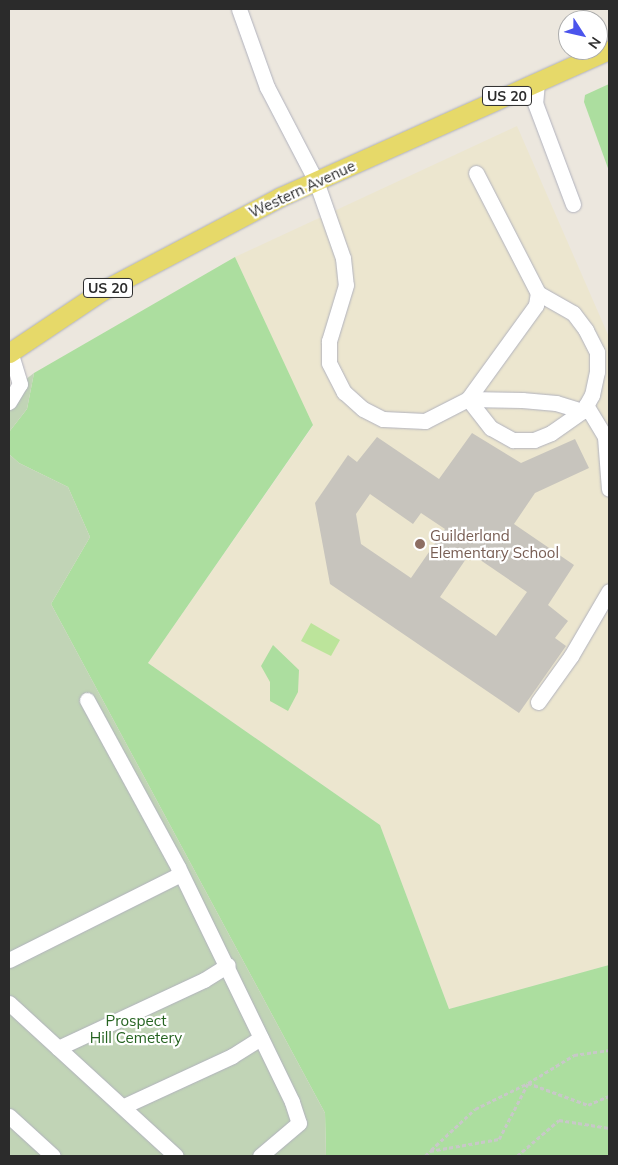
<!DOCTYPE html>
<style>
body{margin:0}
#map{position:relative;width:618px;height:1165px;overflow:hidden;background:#ece7de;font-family:Mulish,sans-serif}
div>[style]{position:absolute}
.education>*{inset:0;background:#ece6cf}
.green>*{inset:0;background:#acde9f}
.cemetery>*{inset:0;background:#c1d4b6}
.pitch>*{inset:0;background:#bce49b}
.building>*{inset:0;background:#c7c4bd}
.path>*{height:2.5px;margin-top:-1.25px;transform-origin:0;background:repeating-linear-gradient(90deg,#c8c8c8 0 4px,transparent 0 6.5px)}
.roads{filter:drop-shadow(0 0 1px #b1b2bd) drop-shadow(0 0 1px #b1b2bd)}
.minor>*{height:15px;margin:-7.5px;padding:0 7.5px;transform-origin:7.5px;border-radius:7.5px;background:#fff}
.major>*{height:19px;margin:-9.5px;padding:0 9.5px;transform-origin:9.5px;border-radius:9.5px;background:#e6d969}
.dots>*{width:14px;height:14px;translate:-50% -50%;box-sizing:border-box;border:2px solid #fff;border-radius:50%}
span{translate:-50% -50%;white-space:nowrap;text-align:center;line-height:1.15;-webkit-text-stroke:4.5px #fff;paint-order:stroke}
.shield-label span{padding:1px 4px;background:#fff;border:1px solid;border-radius:4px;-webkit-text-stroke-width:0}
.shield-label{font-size:14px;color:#2b2b2b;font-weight:700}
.street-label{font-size:15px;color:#2b2b2b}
.education-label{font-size:15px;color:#785e54}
.left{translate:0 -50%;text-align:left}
.park-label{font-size:15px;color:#256320}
.frame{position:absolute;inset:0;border:10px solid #2b2b2b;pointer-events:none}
.north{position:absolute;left:558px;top:10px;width:50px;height:50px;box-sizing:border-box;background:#fff;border:1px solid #aaa;border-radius:50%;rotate:125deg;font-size:14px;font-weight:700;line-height:20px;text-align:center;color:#2b2b2b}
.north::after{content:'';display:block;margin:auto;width:18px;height:22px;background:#4b54ec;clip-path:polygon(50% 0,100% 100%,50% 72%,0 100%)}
</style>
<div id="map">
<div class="education">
<div style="clip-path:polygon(517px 126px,609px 337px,609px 965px,449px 1009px,380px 825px,148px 663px,313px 426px,235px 257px)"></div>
</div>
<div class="green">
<div style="clip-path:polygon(609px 84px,609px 171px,584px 102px,585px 95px)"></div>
<div style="clip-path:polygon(235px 257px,313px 425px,148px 663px,380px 825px,449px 1009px,609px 965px,609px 1156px,326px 1156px,325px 1113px,51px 604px,90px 537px,68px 487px,19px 463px,9px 454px,9px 432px,27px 409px,34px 373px)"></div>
<div style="clip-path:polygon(273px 645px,299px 670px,298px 692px,288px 711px,270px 701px,270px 682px,261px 666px)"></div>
</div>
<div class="cemetery">
<div style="clip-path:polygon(34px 373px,27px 409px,9px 432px,9px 392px)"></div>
<div style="clip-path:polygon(9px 454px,19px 463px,68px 487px,90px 537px,51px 604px,325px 1113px,326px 1156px,9px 1156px)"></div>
</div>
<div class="pitch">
<div style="clip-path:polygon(311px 623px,340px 640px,331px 656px,301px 641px)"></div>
</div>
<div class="building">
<div style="clip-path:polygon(evenodd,472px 433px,521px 463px,575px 439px,589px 468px,535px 493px,514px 524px,574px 565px,548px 605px,568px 621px,555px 638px,566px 646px,519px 713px,330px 584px,315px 503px,348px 455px,357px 462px,377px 437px,439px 479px,472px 433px,370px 494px,413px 524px,421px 513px,445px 529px,411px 578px,361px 544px,356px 514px,370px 494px,472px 433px,470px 553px,527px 592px,496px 636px,440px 597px,470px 553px)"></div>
</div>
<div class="path">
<div style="left:431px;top:1150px;width:60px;rotate:-43deg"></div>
<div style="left:475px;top:1109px;width:59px;rotate:-26.1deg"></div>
<div style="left:528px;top:1083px;width:54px;rotate:-31.3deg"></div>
<div style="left:574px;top:1055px;width:35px;rotate:-8deg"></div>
<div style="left:425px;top:1156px;width:7px;rotate:-45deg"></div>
<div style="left:430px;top:1151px;width:70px;rotate:-9.9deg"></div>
<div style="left:499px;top:1139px;width:63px;rotate:-62.6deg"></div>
<div style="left:528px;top:1083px;width:64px;rotate:20.1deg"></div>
<div style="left:588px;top:1105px;width:23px;rotate:-23deg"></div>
<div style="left:517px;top:1156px;width:55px;rotate:-40.6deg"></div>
<div style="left:559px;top:1120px;width:51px;rotate:9.1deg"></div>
</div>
<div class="roads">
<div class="minor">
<div style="left:239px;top:9px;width:83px;rotate:70.3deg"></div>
<div style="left:267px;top:87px;width:106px;rotate:62.5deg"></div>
<div style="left:316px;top:181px;width:82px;rotate:70.7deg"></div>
<div style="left:343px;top:258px;width:27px;rotate:84deg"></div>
<div style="left:346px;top:285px;width:59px;rotate:106.9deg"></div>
<div style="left:329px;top:341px;width:22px;rotate:90deg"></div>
<div style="left:329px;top:363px;width:33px;rotate:63deg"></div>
<div style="left:344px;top:392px;width:25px;rotate:42deg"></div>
<div style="left:363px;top:409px;width:22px;rotate:27deg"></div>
<div style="left:383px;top:419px;width:42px;rotate:2.7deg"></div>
<div style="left:425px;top:421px;width:48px;rotate:-27.1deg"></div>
<div style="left:468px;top:399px;width:116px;rotate:-54.1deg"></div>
<div style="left:536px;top:305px;width:12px;rotate:-81deg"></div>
<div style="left:538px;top:293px;width:135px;rotate:-117.3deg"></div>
<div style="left:537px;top:82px;width:21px;rotate:95deg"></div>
<div style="left:535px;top:103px;width:108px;rotate:69.4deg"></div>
<div style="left:468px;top:399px;width:37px;rotate:52deg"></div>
<div style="left:491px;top:428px;width:25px;rotate:29deg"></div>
<div style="left:513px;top:440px;width:21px"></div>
<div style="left:534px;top:440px;width:18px;rotate:-22deg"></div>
<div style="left:551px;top:433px;width:39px;rotate:-35deg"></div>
<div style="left:583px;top:411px;width:18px;rotate:-61deg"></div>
<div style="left:592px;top:395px;width:24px;rotate:-78deg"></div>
<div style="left:597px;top:372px;width:20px;rotate:-90deg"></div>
<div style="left:597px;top:352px;width:25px;rotate:-117deg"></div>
<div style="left:586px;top:330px;width:21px;rotate:-127deg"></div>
<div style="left:573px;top:313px;width:40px;rotate:-150.3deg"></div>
<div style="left:468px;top:399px;width:54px;rotate:1.1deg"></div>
<div style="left:522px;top:400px;width:34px;rotate:5deg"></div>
<div style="left:556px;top:403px;width:28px;rotate:17deg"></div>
<div style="left:9px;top:402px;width:21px;rotate:-59deg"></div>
<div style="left:20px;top:384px;width:34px;rotate:-107deg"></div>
<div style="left:586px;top:405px;width:37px;rotate:59deg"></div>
<div style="left:605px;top:437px;width:52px;rotate:85.6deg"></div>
<div style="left:87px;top:700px;width:190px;rotate:61.4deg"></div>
<div style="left:178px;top:867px;width:261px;rotate:64.1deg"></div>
<div style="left:292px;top:1102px;width:22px;rotate:72deg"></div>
<div style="left:299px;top:1123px;width:51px;rotate:139.8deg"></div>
<div style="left:538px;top:702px;width:57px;rotate:-54.3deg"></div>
<div style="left:571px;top:656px;width:75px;rotate:-59.7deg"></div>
<div style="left:9px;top:960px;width:192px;rotate:-26.6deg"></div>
<div style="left:9px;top:1003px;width:226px;rotate:42.5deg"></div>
<div style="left:58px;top:1048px;width:161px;rotate:-25deg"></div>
<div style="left:204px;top:980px;width:28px;rotate:-32deg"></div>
<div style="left:124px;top:1106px;width:119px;rotate:-24.8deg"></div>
<div style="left:232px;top:1056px;width:34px;rotate:-32deg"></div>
<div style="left:9px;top:1116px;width:59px;rotate:42.3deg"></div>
</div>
<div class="major">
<div style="left:9px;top:353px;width:110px;rotate:-33.8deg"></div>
<div style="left:100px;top:292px;width:204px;rotate:-27.8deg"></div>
<div style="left:280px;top:197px;width:360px;rotate:-24.1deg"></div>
</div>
</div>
<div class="dots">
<div style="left:420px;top:544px;background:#8d6e63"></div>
</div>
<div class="shield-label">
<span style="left:507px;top:96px">US 20</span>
<span style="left:108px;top:288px">US 20</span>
</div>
<div class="street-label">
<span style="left:302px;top:189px;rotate:-25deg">Western Avenue</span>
</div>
<div class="education-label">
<span class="left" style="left:430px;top:544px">Guilderland<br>Elementary School</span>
</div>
<div class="park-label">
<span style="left:136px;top:1029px">Prospect<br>Hill Cemetery</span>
</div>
<div class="frame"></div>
<div class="north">N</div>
</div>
